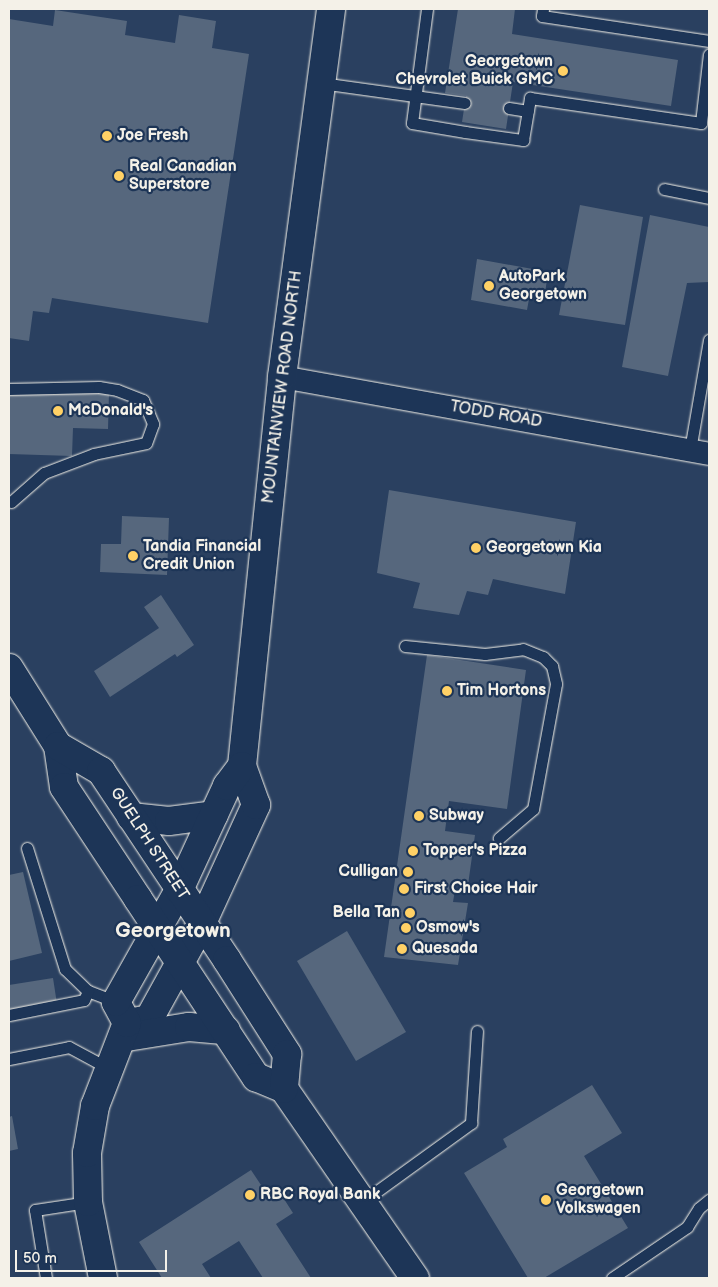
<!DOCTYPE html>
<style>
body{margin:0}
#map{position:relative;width:718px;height:1287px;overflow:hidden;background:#2a4060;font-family:"Balsamiq Sans",sans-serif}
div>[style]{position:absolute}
.building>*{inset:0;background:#56677d}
.roads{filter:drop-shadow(0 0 1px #f4f1e8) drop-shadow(0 0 1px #f4f1e8)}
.lane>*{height:11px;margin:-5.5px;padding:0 5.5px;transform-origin:5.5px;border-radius:5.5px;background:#1d3557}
.street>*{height:22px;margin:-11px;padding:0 11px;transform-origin:11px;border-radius:11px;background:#1d3557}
.secondary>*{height:28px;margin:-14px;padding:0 14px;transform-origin:14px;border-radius:14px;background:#1d3557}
.primary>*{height:28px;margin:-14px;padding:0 14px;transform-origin:14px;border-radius:14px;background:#1d3557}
.dots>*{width:14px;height:14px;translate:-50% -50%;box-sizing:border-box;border:2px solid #1d3557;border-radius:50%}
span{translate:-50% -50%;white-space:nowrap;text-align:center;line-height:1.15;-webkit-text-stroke:4.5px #1d3557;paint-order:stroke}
.poi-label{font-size:16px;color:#f4f1e8;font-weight:700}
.right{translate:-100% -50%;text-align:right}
.left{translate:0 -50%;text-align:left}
.street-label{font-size:16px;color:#f4f1e8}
.district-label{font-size:21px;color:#f4f1e8;font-weight:700}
.frame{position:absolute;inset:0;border:10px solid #f4f1e8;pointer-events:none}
.scale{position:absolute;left:15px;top:1250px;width:152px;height:22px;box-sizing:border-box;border:2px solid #f4f1e8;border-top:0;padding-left:6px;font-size:15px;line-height:18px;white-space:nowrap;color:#f4f1e8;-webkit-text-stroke:4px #1d3557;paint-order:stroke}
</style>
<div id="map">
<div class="building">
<div style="clip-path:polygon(458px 9px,515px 9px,512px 34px,678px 60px,671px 106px,513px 82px,506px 129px,462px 122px,466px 96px,445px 93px)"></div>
<div style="clip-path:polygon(55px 10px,127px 21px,125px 35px,175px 43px,179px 15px,216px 21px,212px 48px,249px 54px,208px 323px,52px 298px,49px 313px,33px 311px,29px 341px,9px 338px,9px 19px,53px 26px)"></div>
<div style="clip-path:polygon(580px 205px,643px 217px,625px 325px,559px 315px)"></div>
<div style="clip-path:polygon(650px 215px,709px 227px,709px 282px,687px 283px,668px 376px,622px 367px)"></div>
<div style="clip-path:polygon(477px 259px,538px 270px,537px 277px,547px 279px,544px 301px,529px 299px,527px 310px,471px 300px)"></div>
<div style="clip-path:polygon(9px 390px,109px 393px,108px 429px,73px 428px,72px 456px,9px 454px)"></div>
<div style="clip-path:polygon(389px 490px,576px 522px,565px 594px,493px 579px,488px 595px,467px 591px,459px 615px,413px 608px,420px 583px,377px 573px)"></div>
<div style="clip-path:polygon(122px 516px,169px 518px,167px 575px,100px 572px,101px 544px,121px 544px)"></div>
<div style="clip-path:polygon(161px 595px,194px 645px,177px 657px,175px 654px,110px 697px,94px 671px,159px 628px,144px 607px)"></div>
<div style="clip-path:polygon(427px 655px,526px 670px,507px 809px,449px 801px,445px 831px,475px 835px,468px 885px,456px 884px,453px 902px,468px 903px,458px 965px,384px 957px)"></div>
<div style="clip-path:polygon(23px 872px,42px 953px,9px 961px,9px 875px)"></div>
<div style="clip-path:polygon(347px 931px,406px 1032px,356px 1061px,297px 961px)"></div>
<div style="clip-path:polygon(53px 978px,57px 1004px,9px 1012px,9px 985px)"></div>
<div style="clip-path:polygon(592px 1085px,622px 1133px,584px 1156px,628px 1228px,544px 1278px,528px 1278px,464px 1173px,507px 1147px,503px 1139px)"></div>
<div style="clip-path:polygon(12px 1116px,18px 1149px,9px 1151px,9px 1117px)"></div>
<div style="clip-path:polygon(251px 1170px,265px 1191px,275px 1185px,293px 1213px,276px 1224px,311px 1278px,263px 1278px,239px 1241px,202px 1264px,211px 1278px,162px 1278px,139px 1242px)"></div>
</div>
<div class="roads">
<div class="lane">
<div style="left:427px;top:9px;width:115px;rotate:97.5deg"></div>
<div style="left:412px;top:123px;width:54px;rotate:9.6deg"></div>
<div style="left:465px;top:132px;width:59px;rotate:7.9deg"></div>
<div style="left:523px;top:140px;width:43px;rotate:-80.5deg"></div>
<div style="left:530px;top:98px;width:173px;rotate:8.3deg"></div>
<div style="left:701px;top:123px;width:69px;rotate:-83.4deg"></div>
<div style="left:543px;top:9px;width:7px;rotate:98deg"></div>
<div style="left:542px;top:16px;width:169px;rotate:8.5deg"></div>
<div style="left:321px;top:83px;width:145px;rotate:7.9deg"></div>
<div style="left:509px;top:108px;width:19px;rotate:9deg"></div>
<div style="left:664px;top:189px;width:46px;rotate:11.3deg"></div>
<div style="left:9px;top:389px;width:90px;rotate:-1.3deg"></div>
<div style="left:99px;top:387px;width:18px;rotate:9deg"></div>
<div style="left:117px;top:390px;width:28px;rotate:21deg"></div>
<div style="left:143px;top:400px;width:26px;rotate:67deg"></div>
<div style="left:153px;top:424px;width:20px;rotate:110deg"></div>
<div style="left:146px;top:443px;width:53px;rotate:168.1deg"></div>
<div style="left:94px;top:454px;width:53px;rotate:159.2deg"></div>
<div style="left:44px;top:473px;width:44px;rotate:138.7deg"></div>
<div style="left:690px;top:450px;width:112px;rotate:-80.2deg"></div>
<div style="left:405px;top:646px;width:80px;rotate:5.7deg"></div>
<div style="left:485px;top:654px;width:38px;rotate:-7deg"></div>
<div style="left:523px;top:649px;width:22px;rotate:22deg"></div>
<div style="left:543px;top:657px;width:13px;rotate:45deg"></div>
<div style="left:552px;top:666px;width:18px;rotate:77deg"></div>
<div style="left:556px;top:684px;width:127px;rotate:100.4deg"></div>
<div style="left:533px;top:809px;width:45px;rotate:139.5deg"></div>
<div style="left:27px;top:848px;width:127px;rotate:72.6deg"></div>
<div style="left:65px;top:969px;width:32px;rotate:44deg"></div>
<div style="left:88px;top:991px;width:30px;rotate:21deg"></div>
<div style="left:9px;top:1015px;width:76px;rotate:-11.3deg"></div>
<div style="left:84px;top:1000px;width:10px;rotate:-66deg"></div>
<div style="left:9px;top:1059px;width:61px;rotate:-11.3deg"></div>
<div style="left:69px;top:1047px;width:44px;rotate:28.3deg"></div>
<div style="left:362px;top:1202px;width:135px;rotate:-35.9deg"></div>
<div style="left:471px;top:1123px;width:92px;rotate:-86.3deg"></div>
<div style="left:46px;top:1278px;width:69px;rotate:-99.2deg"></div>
<div style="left:35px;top:1210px;width:54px;rotate:-8.6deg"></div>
<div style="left:612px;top:1278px;width:91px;rotate:-34.2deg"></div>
<div style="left:687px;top:1227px;width:22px;rotate:-58deg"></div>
<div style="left:699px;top:1208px;width:13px;rotate:-39deg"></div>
</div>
<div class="street">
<div style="left:282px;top:377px;width:434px;rotate:10.2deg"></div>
</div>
<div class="secondary">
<div style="left:131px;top:817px;width:38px;rotate:6deg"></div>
<div style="left:169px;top:821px;width:45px;rotate:-7.6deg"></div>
<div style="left:127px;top:1023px;width:22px;rotate:-10deg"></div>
<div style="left:149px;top:1019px;width:110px;rotate:-61.1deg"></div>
<div style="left:202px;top:923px;width:130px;rotate:-65.4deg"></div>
<div style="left:256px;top:805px;width:41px;rotate:-109.7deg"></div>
<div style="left:242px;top:766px;width:391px;rotate:-84.1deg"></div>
<div style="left:282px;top:377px;width:371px;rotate:-82.4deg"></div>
<div style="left:127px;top:1037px;width:63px;rotate:-9.2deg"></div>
<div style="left:189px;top:1027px;width:37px;rotate:5deg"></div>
<div style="left:103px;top:1278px;width:77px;rotate:-101.2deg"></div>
<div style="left:88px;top:1202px;width:49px;rotate:-91.2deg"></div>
<div style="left:87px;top:1153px;width:48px;rotate:-80.3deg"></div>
<div style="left:95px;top:1106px;width:89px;rotate:-68.9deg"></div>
<div style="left:127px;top:1023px;width:24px;rotate:-118deg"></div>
<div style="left:116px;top:1002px;width:129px;rotate:-60.6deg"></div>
<div style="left:179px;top:890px;width:115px;rotate:-65.2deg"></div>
<div style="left:227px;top:786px;width:25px;rotate:-53deg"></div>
</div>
<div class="primary">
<div style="left:9px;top:668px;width:92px;rotate:57.9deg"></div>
<div style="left:58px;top:746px;width:41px;rotate:81.7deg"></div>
<div style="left:64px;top:787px;width:134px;rotate:56.5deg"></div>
<div style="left:138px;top:899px;width:214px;rotate:56.5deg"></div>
<div style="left:256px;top:1077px;width:30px;rotate:23deg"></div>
<div style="left:284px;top:1089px;width:230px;rotate:55.3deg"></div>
<div style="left:58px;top:746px;width:50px;rotate:30.2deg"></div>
<div style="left:101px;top:771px;width:227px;rotate:56.3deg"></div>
<div style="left:227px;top:960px;width:112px;rotate:57.4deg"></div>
<div style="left:287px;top:1054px;width:35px;rotate:95deg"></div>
</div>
</div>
<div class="dots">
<div style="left:563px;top:71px;background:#ffd166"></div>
<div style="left:107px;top:136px;background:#ffd166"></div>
<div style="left:119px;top:176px;background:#ffd166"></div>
<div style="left:489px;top:286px;background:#ffd166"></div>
<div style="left:58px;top:411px;background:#ffd166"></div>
<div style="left:476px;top:548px;background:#ffd166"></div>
<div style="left:133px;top:556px;background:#ffd166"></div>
<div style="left:447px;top:691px;background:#ffd166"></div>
<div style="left:419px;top:816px;background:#ffd166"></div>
<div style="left:413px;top:851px;background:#ffd166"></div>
<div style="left:408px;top:872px;background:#ffd166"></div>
<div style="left:404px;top:889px;background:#ffd166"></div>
<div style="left:410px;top:913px;background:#ffd166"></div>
<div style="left:406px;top:928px;background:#ffd166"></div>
<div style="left:402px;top:949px;background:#ffd166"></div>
<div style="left:250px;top:1195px;background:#ffd166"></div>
<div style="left:546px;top:1200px;background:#ffd166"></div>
</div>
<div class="poi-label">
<span class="right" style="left:553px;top:71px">Georgetown<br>Chevrolet Buick GMC</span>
<span class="left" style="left:117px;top:136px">Joe Fresh</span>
<span class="left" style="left:129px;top:176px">Real Canadian<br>Superstore</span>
<span class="left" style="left:499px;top:286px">AutoPark<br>Georgetown</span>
<span class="left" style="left:68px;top:411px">McDonald's</span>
<span class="left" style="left:143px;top:556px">Tandia Financial<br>Credit Union</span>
<span class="left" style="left:486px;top:548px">Georgetown Kia</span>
<span class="left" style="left:457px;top:691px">Tim Hortons</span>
<span class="left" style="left:429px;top:816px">Subway</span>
<span class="left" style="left:423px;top:851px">Topper's Pizza</span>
<span class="right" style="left:398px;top:872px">Culligan</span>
<span class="left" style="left:414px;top:889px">First Choice Hair</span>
<span class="right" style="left:400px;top:913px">Bella Tan</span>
<span class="left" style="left:416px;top:928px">Osmow's</span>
<span class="left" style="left:412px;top:949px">Quesada</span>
<span class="left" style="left:556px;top:1200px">Georgetown<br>Volkswagen</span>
<span class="left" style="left:260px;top:1195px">RBC Royal Bank</span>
</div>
<div class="street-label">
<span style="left:283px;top:387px;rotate:-83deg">MOUNTAINVIEW ROAD NORTH</span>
<span style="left:496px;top:415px;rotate:10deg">TODD ROAD</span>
<span style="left:149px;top:844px;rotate:57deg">GUELPH STREET</span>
</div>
<div class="district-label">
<span style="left:173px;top:931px">Georgetown</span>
</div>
<div class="frame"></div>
<div class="scale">50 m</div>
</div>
